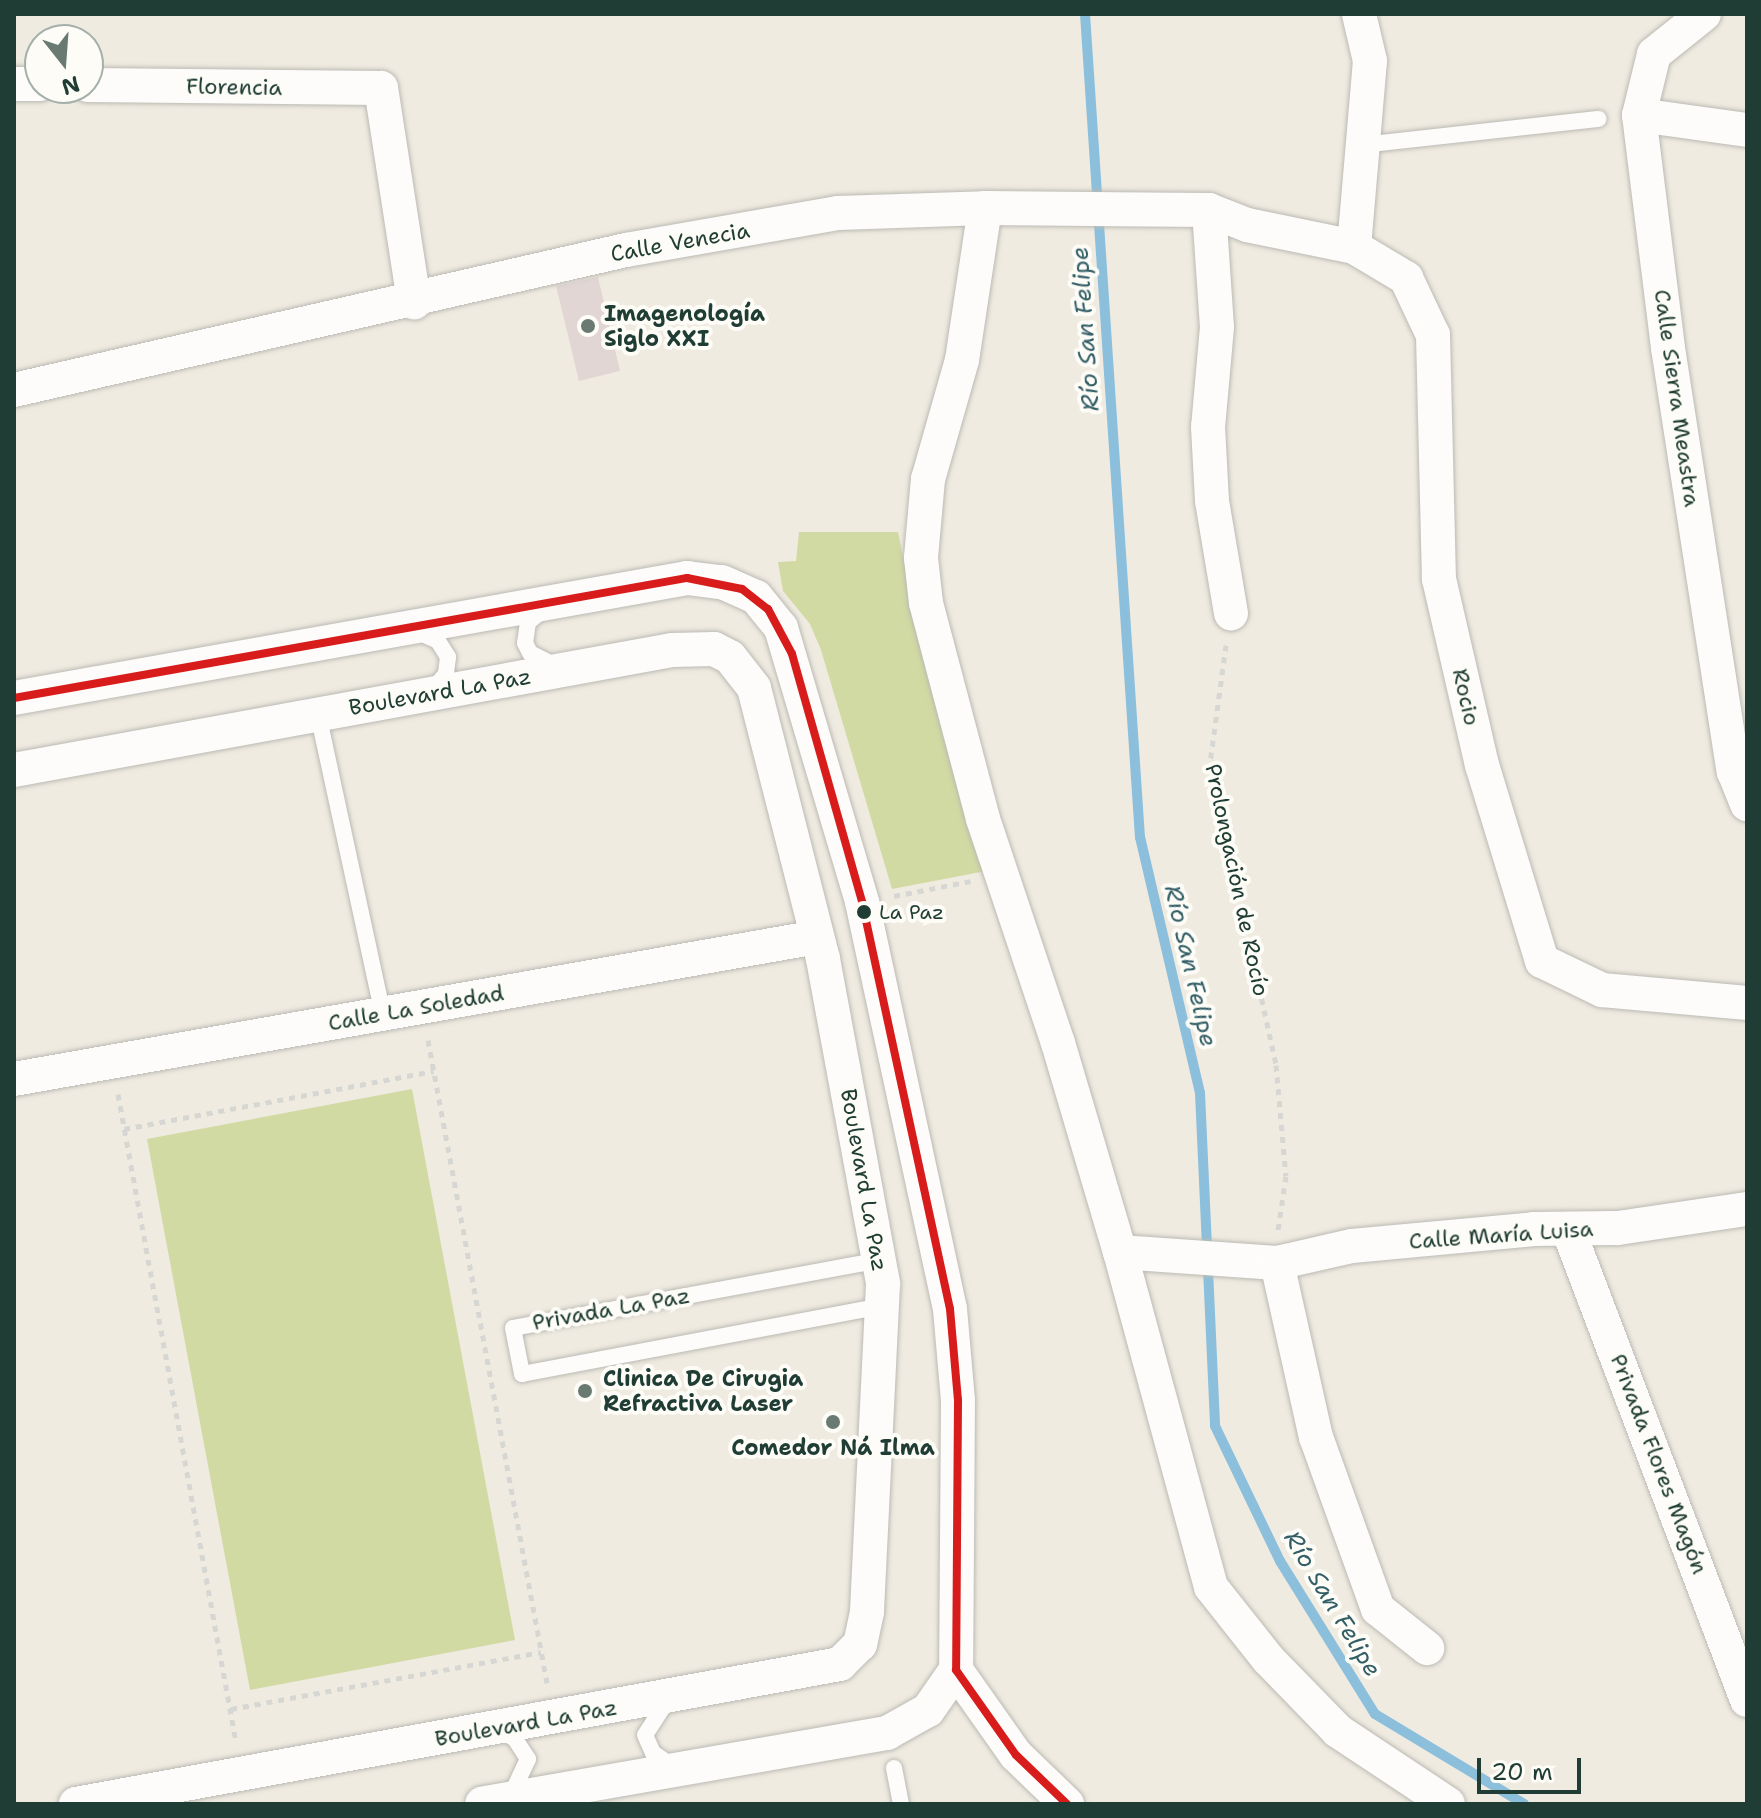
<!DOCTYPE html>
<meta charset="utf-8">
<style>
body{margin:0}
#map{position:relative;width:1761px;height:1818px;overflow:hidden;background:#f0ebe1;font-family:"Shantell Sans",sans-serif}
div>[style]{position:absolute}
.green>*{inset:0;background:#d2daa3}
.stream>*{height:10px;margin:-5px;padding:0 5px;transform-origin:5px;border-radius:5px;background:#8cbfdb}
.building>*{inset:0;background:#e2d6d5}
.path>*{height:5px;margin-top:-2.5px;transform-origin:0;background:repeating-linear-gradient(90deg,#d6d7d3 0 6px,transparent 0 12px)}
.roads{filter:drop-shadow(0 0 2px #babab3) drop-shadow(0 0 2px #babab3)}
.service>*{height:16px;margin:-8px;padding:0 8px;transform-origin:8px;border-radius:8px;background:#fdfcfa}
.minor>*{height:34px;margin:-17px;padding:0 17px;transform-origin:17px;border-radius:17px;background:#fdfcfa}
.bus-1>*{height:8px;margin:-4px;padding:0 4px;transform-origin:4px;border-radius:4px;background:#d81b1b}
.dots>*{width:22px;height:22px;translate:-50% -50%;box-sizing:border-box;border:4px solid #fdfcf7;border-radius:50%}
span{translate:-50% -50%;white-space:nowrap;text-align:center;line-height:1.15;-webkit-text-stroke:8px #fdfcf7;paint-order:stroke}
.bus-label{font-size:20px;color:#1f3d34}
.left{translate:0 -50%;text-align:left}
.street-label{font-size:22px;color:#1f3d34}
.poi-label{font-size:22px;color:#1f3d34;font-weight:700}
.water-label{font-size:24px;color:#335e66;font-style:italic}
.frame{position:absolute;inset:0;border:16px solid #1f3d34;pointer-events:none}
.north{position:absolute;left:24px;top:24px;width:80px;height:80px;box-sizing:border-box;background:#fdfcf7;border:2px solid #a4b0a9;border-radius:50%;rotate:163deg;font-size:22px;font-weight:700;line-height:32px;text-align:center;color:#1f3d34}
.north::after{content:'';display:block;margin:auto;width:28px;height:36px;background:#687a71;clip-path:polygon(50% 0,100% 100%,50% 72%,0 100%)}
.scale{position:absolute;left:1477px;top:1758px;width:104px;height:36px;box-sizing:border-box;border:4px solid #1f3d34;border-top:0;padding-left:10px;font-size:24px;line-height:28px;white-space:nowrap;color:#1f3d34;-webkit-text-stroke:6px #fdfcf7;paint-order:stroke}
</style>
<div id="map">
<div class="green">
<div style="clip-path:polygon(799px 532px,898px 532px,926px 671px,986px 871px,892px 889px,821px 650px,810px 624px,783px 591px,778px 562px,796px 561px)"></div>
<div style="clip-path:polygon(412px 1089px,515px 1640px,250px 1690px,147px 1139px)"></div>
</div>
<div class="stream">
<div style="left:1085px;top:14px;width:825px;rotate:86.18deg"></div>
<div style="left:1140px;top:837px;width:263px;rotate:76.8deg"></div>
<div style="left:1200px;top:1093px;width:333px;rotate:87.4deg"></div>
<div style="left:1215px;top:1426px;width:150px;rotate:64.3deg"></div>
<div style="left:1280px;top:1561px;width:180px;rotate:58.2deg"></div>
<div style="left:1375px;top:1714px;width:174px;rotate:31.1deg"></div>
</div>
<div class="building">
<div style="clip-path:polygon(598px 277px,620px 371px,579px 381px,556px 286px)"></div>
</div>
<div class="path">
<div style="left:1226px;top:645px;width:120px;rotate:97.7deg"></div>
<div style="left:1210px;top:764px;width:308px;rotate:77.6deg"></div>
<div style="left:1276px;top:1065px;width:111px;rotate:84.9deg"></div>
<div style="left:1286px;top:1176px;width:55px;rotate:98.4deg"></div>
<div style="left:894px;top:896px;width:78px;rotate:-11deg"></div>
<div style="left:428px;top:1040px;width:654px;rotate:79.51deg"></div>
<div style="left:118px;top:1094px;width:659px;rotate:79.68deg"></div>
<div style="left:124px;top:1129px;width:315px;rotate:-10.6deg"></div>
<div style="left:231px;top:1709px;width:315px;rotate:-10.4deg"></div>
</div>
<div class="roads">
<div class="service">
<div style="left:1362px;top:145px;width:238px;rotate:-6.3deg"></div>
<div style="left:543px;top:610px;width:19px;rotate:141deg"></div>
<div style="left:528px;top:622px;width:21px;rotate:98deg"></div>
<div style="left:525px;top:643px;width:11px;rotate:63deg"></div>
<div style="left:530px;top:653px;width:28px;rotate:27deg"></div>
<div style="left:418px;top:632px;width:22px;rotate:24deg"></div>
<div style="left:438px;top:641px;width:19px;rotate:58deg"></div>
<div style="left:448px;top:657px;width:17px;rotate:97deg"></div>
<div style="left:446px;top:674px;width:18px;rotate:131deg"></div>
<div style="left:318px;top:714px;width:307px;rotate:77.8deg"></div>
<div style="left:880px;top:1260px;width:373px;rotate:169.5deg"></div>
<div style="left:513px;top:1328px;width:47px;rotate:78.9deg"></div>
<div style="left:522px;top:1374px;width:367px;rotate:-10.7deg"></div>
<div style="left:667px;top:1701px;width:40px;rotate:122.9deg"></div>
<div style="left:645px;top:1735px;width:20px;rotate:66deg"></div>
<div style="left:653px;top:1753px;width:23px;rotate:34deg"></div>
<div style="left:500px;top:1730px;width:17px;rotate:31deg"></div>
<div style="left:515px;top:1739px;width:24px;rotate:57deg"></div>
<div style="left:528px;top:1759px;width:42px;rotate:115.3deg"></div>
<div style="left:894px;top:1768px;width:37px;rotate:79deg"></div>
</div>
<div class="minor">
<div style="left:1704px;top:14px;width:64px;rotate:141.3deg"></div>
<div style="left:1654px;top:54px;width:63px;rotate:103.8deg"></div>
<div style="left:1639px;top:115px;width:235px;rotate:82.9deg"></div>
<div style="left:1668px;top:348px;width:429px;rotate:81.2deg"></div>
<div style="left:1734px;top:772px;width:35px;rotate:68deg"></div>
<div style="left:14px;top:84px;width:26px"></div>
<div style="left:88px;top:85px;width:293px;rotate:0.6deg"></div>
<div style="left:381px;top:88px;width:217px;rotate:81.2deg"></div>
<div style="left:1639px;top:115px;width:109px;rotate:7.9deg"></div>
<div style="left:985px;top:208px;width:154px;rotate:98.6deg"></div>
<div style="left:962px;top:360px;width:124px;rotate:105.9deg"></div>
<div style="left:928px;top:479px;width:79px;rotate:95.1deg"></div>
<div style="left:921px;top:558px;width:45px;rotate:83.7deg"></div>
<div style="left:926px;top:603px;width:223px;rotate:75.2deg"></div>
<div style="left:983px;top:819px;width:236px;rotate:71.5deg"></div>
<div style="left:1058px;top:1043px;width:218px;rotate:73.5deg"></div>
<div style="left:1120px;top:1252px;width:347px;rotate:74.8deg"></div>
<div style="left:1211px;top:1587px;width:92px;rotate:51.6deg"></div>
<div style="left:1268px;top:1659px;width:100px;rotate:45.8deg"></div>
<div style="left:1338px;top:1731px;width:132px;rotate:33.6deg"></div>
<div style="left:1209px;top:210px;width:117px;rotate:86.1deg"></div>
<div style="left:1217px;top:327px;width:100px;rotate:95.1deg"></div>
<div style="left:1208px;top:427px;width:74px;rotate:86.9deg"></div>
<div style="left:1212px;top:501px;width:114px;rotate:80.4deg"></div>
<div style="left:1354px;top:247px;width:187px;rotate:-85.1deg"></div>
<div style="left:1370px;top:61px;width:48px;rotate:-103.2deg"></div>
<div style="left:14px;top:390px;width:628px;rotate:-12.89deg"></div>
<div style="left:626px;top:250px;width:215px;rotate:-9.9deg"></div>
<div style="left:838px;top:213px;width:147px;rotate:-1.9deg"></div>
<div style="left:985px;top:208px;width:224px;rotate:0.5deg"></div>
<div style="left:1209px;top:210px;width:41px;rotate:21.5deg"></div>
<div style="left:1247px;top:225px;width:109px;rotate:11.6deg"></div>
<div style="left:1354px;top:247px;width:61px;rotate:30.8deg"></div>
<div style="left:1406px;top:278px;width:63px;rotate:64.7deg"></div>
<div style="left:1433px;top:335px;width:244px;rotate:88.6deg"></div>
<div style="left:1439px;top:579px;width:191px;rotate:77deg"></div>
<div style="left:1482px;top:765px;width:205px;rotate:73deg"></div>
<div style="left:1542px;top:961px;width:67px;rotate:25.8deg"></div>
<div style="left:1602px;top:990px;width:146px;rotate:5.1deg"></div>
<div style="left:14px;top:698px;width:684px;rotate:-10.11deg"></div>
<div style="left:687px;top:578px;width:35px;rotate:7deg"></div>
<div style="left:722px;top:582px;width:37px;rotate:24deg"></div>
<div style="left:756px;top:597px;width:40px;rotate:51deg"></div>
<div style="left:781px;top:628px;width:286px;rotate:73.5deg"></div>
<div style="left:862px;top:902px;width:416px;rotate:77.8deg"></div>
<div style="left:950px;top:1309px;width:91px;rotate:85deg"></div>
<div style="left:958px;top:1400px;width:270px;rotate:90.4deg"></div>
<div style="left:956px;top:1670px;width:49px;rotate:125deg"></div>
<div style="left:928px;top:1710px;width:47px;rotate:150.7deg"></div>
<div style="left:887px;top:1733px;width:411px;rotate:170.1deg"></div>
<div style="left:14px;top:770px;width:669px;rotate:-10.34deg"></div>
<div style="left:672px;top:650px;width:42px;rotate:-1.4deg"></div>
<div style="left:714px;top:649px;width:18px;rotate:27deg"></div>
<div style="left:730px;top:657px;width:39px;rotate:52deg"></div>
<div style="left:754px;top:688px;width:280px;rotate:75.7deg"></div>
<div style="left:823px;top:959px;width:330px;rotate:79.5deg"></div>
<div style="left:883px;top:1284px;width:328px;rotate:92.8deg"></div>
<div style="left:867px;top:1612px;width:33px;rotate:102deg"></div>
<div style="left:860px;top:1644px;width:28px;rotate:135deg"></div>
<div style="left:840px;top:1664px;width:777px;rotate:169.62deg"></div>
<div style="left:14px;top:1079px;width:815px;rotate:-10.03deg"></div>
<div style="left:1568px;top:1229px;width:504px;rotate:69.19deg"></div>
<div style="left:1120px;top:1252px;width:157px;rotate:4deg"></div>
<div style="left:1277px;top:1263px;width:77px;rotate:-12.8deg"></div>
<div style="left:1352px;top:1246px;width:183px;rotate:-5.3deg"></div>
<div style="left:1534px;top:1229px;width:84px;rotate:-0.7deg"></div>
<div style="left:1618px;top:1228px;width:130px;rotate:-8.4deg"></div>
<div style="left:1277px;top:1263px;width:178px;rotate:77.4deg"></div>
<div style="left:1316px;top:1437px;width:183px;rotate:70.2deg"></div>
<div style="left:1378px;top:1609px;width:63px;rotate:38.5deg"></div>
<div style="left:956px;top:1670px;width:104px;rotate:54.8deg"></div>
<div style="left:1016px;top:1755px;width:71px;rotate:43.9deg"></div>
</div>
</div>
<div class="bus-1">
<div style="left:14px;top:698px;width:684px;rotate:-10.11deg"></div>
<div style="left:687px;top:578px;width:56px;rotate:11.3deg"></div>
<div style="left:742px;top:589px;width:33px;rotate:38deg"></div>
<div style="left:768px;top:609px;width:51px;rotate:61.9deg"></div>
<div style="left:792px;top:654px;width:258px;rotate:74.2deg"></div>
<div style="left:862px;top:902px;width:416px;rotate:77.8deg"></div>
<div style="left:950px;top:1309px;width:91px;rotate:85deg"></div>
<div style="left:958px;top:1400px;width:270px;rotate:90.4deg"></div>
<div style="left:956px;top:1670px;width:104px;rotate:54.8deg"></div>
<div style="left:1016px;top:1755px;width:71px;rotate:43.9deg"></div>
</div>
<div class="dots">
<div style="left:588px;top:326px;background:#687a71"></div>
<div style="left:864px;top:912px;background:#1f3d34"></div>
<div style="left:585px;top:1391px;background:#687a71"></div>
<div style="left:833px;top:1422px;background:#687a71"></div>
</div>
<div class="bus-label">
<span class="left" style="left:879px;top:912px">La Paz</span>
</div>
<div class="street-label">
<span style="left:234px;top:87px;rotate:1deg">Florencia</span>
<span style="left:680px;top:242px;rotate:-10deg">Calle Venecia</span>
<span style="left:1677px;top:398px;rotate:82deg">Calle Sierra Meastra</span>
<span style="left:440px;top:692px;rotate:-10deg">Boulevard La Paz</span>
<span style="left:1466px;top:697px;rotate:77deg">Rocio</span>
<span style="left:1237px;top:880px;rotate:78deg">Prolongación de Rocío</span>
<span style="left:416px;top:1008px;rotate:-10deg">Calle La Soledad</span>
<span style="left:864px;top:1180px;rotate:80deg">Boulevard La Paz</span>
<span style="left:1501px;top:1235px;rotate:-4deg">Calle María Luisa</span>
<span style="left:611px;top:1309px;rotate:-10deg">Privada La Paz</span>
<span style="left:1659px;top:1464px;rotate:69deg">Privada Flores Magón</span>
<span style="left:526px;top:1723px;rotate:-10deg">Boulevard La Paz</span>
</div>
<div class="poi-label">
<span class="left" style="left:604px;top:326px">Imagenología<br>Siglo XXI</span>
<span class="left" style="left:603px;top:1391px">Clinica De Cirugia<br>Refractiva Laser</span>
<span style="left:833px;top:1448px">Comedor Ná Ilma</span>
</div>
<div class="water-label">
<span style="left:1086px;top:329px;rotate:-94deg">Río San Felipe</span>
<span style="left:1190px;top:966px;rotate:77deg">Río San Felipe</span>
<span style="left:1332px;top:1604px;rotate:59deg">Río San Felipe</span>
</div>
<div class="frame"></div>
<div class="north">N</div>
<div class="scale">20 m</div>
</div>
